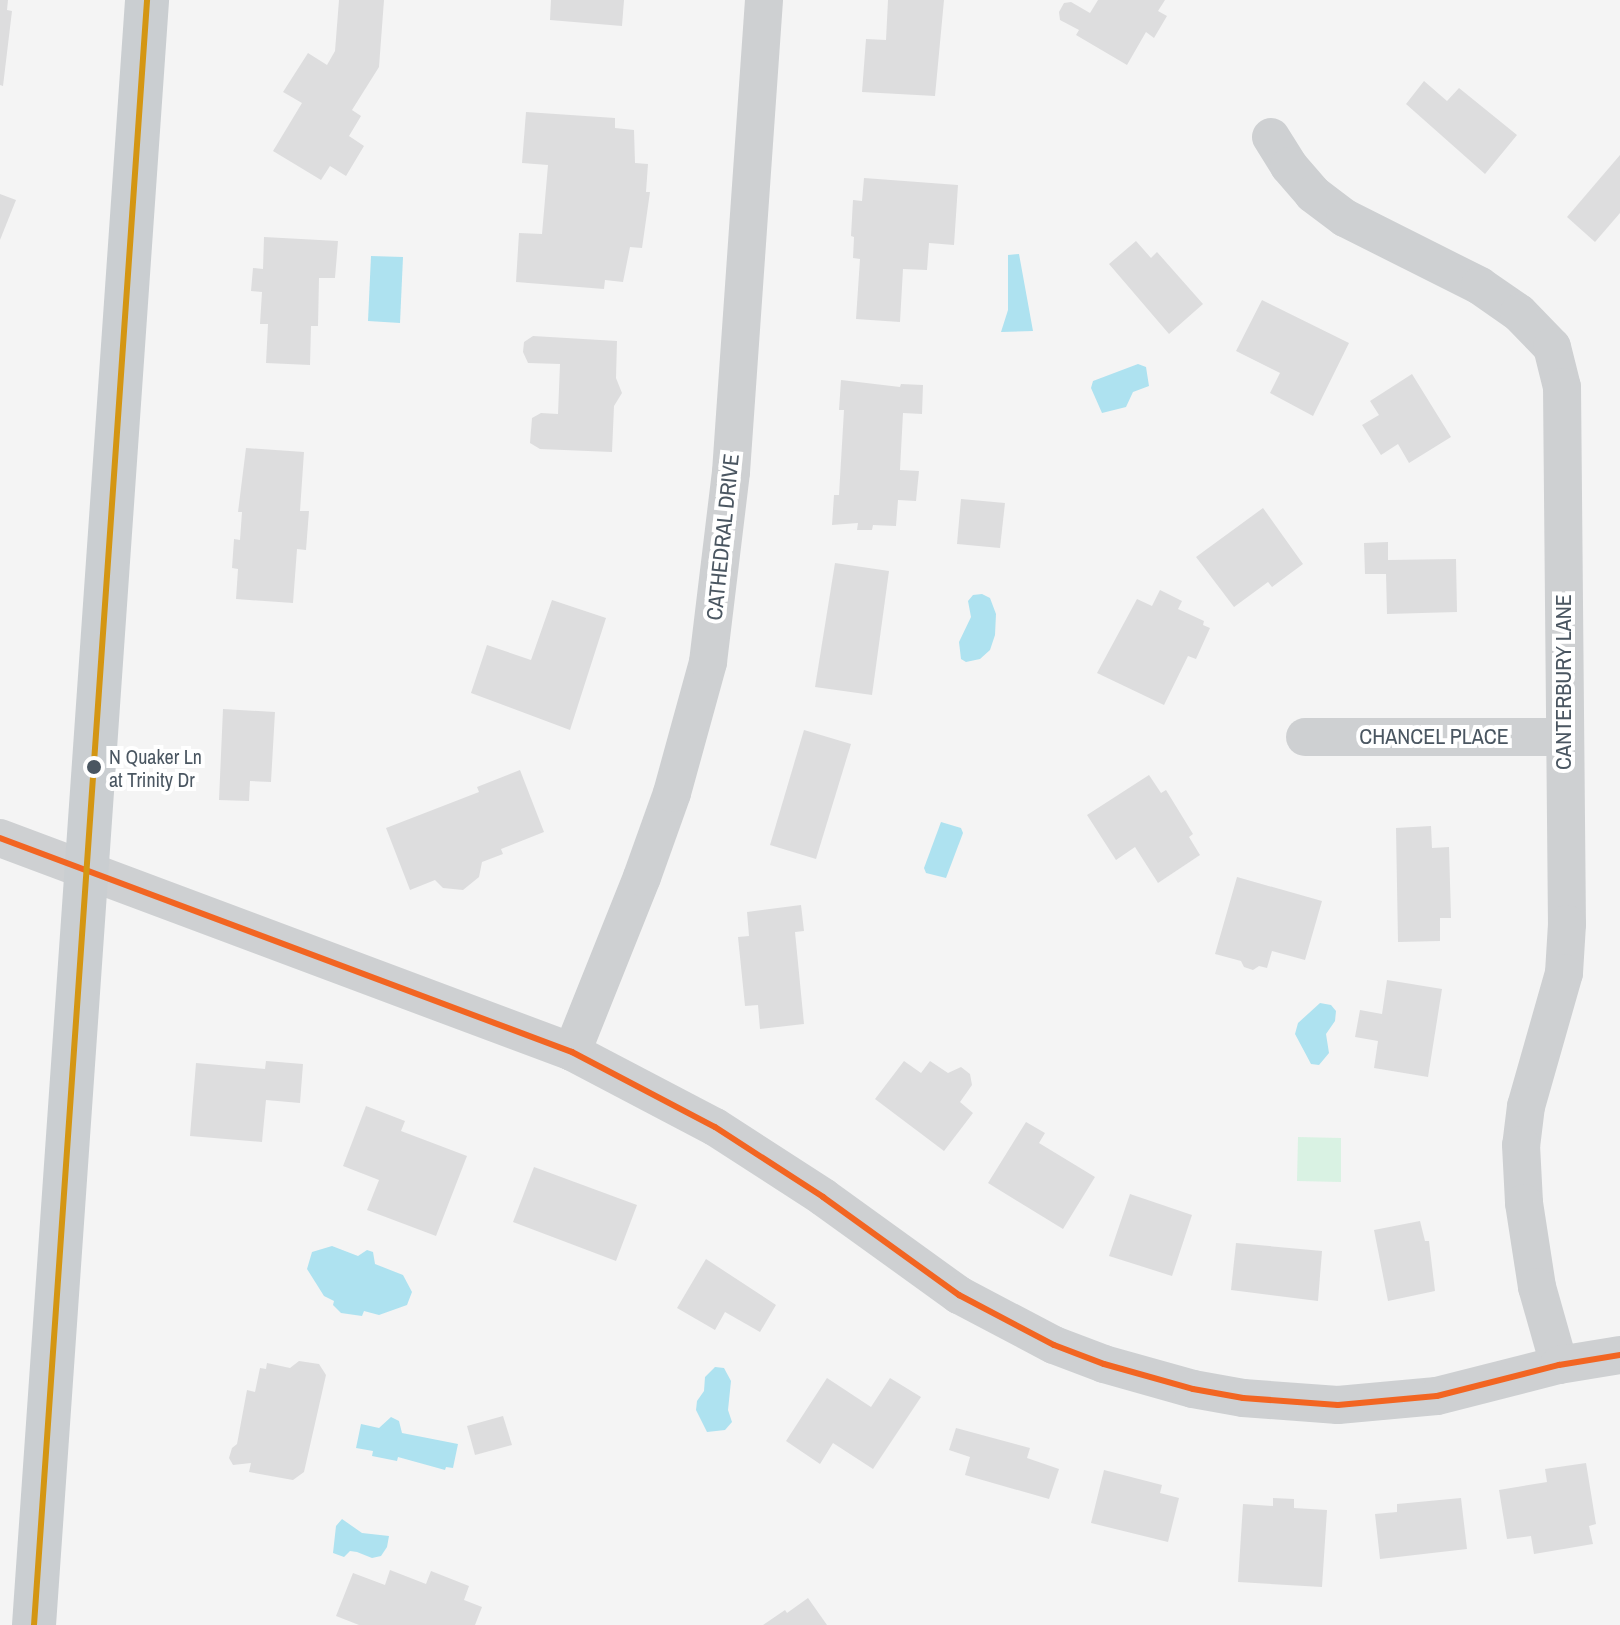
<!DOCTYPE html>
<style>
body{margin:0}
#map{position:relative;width:1620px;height:1625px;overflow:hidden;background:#f4f4f4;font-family:"Archivo Narrow",sans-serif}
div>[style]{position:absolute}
.green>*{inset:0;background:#d9f2e3}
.water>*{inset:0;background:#aee2f0}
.building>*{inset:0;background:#ddddde}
.minor>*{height:38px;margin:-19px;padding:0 19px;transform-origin:19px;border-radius:19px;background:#ced0d2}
.major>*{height:44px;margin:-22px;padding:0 22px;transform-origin:22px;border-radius:22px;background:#caced1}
.bus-1>*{height:6px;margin:-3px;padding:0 3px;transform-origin:3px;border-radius:3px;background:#f26522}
.bus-2>*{height:6px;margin:-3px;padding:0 3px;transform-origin:3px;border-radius:3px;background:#d49613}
.dots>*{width:22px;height:22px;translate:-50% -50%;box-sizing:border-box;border:4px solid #fff;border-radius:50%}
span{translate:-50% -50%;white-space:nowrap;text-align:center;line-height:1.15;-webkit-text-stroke:8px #fff;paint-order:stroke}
.bus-label{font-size:20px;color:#4a5661}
.left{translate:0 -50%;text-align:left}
.street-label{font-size:22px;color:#4a5661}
</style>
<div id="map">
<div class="green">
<div style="clip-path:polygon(1298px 1137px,1341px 1138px,1341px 1182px,1297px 1181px)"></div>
</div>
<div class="water">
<div style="clip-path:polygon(1019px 254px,1033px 331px,1001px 332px,1008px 310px,1008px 255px)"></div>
<div style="clip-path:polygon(371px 256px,403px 257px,400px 323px,368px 321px)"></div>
<div style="clip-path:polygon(1138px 364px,1146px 367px,1149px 386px,1133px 392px,1126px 407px,1102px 413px,1091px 388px,1093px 381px)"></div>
<div style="clip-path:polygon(982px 594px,990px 598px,996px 614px,995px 635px,990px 650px,980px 659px,966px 662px,961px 659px,959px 642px,971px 617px,968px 601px,973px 595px)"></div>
<div style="clip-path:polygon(941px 822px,961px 828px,963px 833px,946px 878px,926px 873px,924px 868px)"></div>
<div style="clip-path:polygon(1320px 1003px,1331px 1005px,1336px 1011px,1335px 1021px,1326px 1034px,1329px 1053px,1319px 1065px,1311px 1064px,1295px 1034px,1298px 1023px)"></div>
<div style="clip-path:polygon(332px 1246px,358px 1256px,367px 1250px,373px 1252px,375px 1264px,403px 1275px,412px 1292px,407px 1305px,379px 1315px,364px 1311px,362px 1316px,341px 1313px,333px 1305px,334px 1301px,324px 1296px,307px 1269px,312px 1252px)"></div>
<div style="clip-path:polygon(715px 1367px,724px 1368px,731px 1381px,728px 1410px,732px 1422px,725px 1430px,707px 1432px,696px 1410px,697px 1401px,704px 1391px,705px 1377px)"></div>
<div style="clip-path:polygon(391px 1417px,399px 1421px,402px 1433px,458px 1444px,453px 1468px,446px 1467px,445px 1470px,398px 1457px,397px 1461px,372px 1456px,373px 1451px,356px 1448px,361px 1424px,379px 1428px)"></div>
<div style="clip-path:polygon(342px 1519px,362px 1533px,389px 1536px,387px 1547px,381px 1556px,372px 1558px,357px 1552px,350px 1551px,344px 1557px,333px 1553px,336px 1526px)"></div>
</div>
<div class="building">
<div style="clip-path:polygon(0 0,8px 0,7px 10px,12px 11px,3px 86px,0 85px)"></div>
<div style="clip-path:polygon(339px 0,384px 0,379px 67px,352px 110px,361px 116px,349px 136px,364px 146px,346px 176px,330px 166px,321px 180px,273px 151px,302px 103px,283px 92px,308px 53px,327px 65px,335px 51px)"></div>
<div style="clip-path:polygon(551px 0,624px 0,622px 26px,550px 20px)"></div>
<div style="clip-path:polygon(888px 0,944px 0,935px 96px,862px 92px,866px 39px,886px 40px)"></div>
<div style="clip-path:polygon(1098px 0,1165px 0,1158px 11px,1167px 16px,1154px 38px,1146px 32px,1127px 65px,1076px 35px,1079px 30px,1060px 20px,1059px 12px,1064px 3px,1071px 2px,1090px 13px)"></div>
<div style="clip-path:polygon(1424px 81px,1447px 101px,1459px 88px,1517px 135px,1485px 174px,1406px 104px)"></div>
<div style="clip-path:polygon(526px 112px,615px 118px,615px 128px,634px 130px,635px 163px,648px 164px,646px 192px,650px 192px,642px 248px,630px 247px,623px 282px,605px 280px,604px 289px,516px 282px,519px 233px,542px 234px,548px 165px,522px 163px)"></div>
<div style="clip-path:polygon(1620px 155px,1620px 213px,1595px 242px,1567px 217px)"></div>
<div style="clip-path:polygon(864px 178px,958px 185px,954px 245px,929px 243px,927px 270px,903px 269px,900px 322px,856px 319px,860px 259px,853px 258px,854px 237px,851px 236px,853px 200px,862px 201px)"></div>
<div style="clip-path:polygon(0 194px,16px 200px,0 240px)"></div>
<div style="clip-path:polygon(264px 237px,338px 241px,335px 278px,319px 278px,318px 326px,311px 326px,310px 365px,266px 363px,268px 324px,260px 324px,262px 292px,251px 291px,253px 268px,263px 269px)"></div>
<div style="clip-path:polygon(1136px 241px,1151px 258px,1157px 252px,1203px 304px,1169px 334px,1109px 264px)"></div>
<div style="clip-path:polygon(1262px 300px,1349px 343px,1313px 416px,1270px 393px,1280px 373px,1236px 351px)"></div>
<div style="clip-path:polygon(533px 336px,617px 341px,616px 378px,622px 393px,614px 406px,612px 452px,540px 449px,530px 443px,532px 418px,541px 413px,558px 414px,560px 364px,528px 363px,523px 352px,524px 342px)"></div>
<div style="clip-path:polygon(1412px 374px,1451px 437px,1409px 463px,1398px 444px,1381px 455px,1362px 425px,1379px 415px,1370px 401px)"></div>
<div style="clip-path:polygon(841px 380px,900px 387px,901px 384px,923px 385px,922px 414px,903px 413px,900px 470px,919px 471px,916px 501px,898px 500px,896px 526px,873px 525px,872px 530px,857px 530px,858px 523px,832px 525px,834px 495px,839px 495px,844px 410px,839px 410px)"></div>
<div style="clip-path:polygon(246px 448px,304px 452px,300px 511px,309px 511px,306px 550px,297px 549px,293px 603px,236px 599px,238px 569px,232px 568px,234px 539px,240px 540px,242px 512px,238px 512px)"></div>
<div style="clip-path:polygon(961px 499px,1005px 503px,1000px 548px,957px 544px)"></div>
<div style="clip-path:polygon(1263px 508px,1303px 564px,1272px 587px,1268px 582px,1234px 607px,1196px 557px)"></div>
<div style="clip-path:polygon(1388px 542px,1388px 560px,1456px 559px,1457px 612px,1387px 614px,1386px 574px,1365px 574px,1364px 543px)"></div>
<div style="clip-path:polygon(835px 563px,889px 571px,872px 695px,815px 687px)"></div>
<div style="clip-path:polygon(1160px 590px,1182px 601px,1178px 609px,1204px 621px,1203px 625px,1210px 628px,1196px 659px,1188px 656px,1164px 705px,1097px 673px,1137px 599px,1152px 606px)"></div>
<div style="clip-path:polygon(552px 600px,606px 618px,570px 730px,471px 693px,487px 645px,531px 660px)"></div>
<div style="clip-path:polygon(223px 709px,275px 712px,271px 782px,250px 781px,249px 801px,219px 800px)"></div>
<div style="clip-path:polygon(804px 730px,851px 744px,816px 859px,770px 845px)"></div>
<div style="clip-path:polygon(520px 770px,544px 832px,501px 849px,503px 854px,482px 862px,479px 877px,463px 890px,443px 888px,435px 880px,410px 890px,386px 828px,479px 792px,477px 787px)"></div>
<div style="clip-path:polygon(1149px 775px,1161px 793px,1166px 790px,1193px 834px,1189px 837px,1200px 855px,1158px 883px,1135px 847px,1116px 860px,1087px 815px)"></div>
<div style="clip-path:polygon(1431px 826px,1432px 848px,1449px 847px,1451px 918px,1440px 918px,1440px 941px,1398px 942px,1396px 828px)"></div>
<div style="clip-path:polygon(1237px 877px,1322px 901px,1305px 960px,1272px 951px,1267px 968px,1259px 966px,1253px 970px,1244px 967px,1241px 961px,1215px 954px)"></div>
<div style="clip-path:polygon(801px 905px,804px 931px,795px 932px,804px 1024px,760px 1029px,758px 1005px,745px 1006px,738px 937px,749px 936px,747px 912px)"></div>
<div style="clip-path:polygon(1387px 980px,1442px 989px,1428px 1077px,1374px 1068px,1378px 1041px,1355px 1037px,1360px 1010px,1382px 1014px)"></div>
<div style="clip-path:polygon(266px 1061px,303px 1064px,300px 1103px,266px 1100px,262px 1142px,190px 1136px,196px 1063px,265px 1069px)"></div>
<div style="clip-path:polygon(904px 1061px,921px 1073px,930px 1061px,948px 1073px,961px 1067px,970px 1074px,972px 1085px,960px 1102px,973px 1113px,944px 1151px,875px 1099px)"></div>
<div style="clip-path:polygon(366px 1106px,405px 1121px,401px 1131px,467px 1156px,436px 1236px,367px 1210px,379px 1180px,343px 1166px)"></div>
<div style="clip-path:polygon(1026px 1122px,1045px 1133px,1039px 1143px,1095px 1177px,1063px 1229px,988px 1183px)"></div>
<div style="clip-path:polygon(534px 1167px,637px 1205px,616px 1261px,513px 1222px)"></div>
<div style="clip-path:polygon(1130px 1194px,1192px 1215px,1172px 1276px,1109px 1256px)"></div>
<div style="clip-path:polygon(1420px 1221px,1425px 1241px,1429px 1241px,1435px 1291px,1388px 1301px,1374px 1230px)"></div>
<div style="clip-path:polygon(1236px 1243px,1322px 1251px,1318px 1301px,1231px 1290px)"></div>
<div style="clip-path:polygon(706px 1259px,776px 1305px,760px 1332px,725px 1312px,715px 1330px,677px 1308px)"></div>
<div style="clip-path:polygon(299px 1361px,319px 1364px,326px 1375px,304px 1472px,293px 1480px,249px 1472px,251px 1463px,233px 1465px,229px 1458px,232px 1448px,237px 1444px,247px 1390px,255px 1392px,260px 1368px,266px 1369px,267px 1363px,290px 1368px)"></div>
<div style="clip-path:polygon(827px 1378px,871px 1407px,890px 1378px,921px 1397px,873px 1469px,833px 1443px,820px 1464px,786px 1441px)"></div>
<div style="clip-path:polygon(503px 1416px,512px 1445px,475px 1455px,467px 1426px)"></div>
<div style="clip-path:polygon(956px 1428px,1030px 1448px,1027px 1458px,1059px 1469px,1049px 1499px,965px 1475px,970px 1457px,949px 1450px)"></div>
<div style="clip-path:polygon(1586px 1463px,1596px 1524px,1589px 1526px,1593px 1544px,1534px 1554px,1531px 1536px,1507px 1539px,1499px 1490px,1547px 1482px,1545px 1469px)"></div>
<div style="clip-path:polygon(1104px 1470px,1162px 1485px,1160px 1493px,1179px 1498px,1168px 1542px,1091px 1523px)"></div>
<div style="clip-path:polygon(1273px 1498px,1294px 1499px,1294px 1508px,1327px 1510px,1322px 1587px,1238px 1582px,1243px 1504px,1273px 1506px)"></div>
<div style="clip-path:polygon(1461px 1498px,1467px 1549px,1380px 1559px,1375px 1514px,1397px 1512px,1397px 1504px)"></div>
<div style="clip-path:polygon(390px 1570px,426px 1584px,431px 1571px,469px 1586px,464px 1600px,482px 1607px,475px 1625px,359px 1625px,336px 1616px,353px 1573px,385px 1585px)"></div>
<div style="clip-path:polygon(808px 1598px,827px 1625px,763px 1625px,785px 1610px,787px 1613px)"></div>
</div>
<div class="minor">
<div style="left:1271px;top:137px;width:34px;rotate:58deg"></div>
<div style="left:1289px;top:166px;width:37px;rotate:49deg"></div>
<div style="left:1313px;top:194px;width:40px;rotate:37deg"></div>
<div style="left:1345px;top:218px;width:151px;rotate:26.7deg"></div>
<div style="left:1480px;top:286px;width:47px;rotate:34.7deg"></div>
<div style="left:1519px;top:313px;width:47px;rotate:45.9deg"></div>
<div style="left:1552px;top:347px;width:41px;rotate:76deg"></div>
<div style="left:1562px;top:387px;width:537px;rotate:89.47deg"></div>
<div style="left:1567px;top:924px;width:49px;rotate:93.5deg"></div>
<div style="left:1564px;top:973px;width:138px;rotate:105.9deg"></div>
<div style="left:1526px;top:1106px;width:39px;rotate:97deg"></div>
<div style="left:1521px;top:1145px;width:58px;rotate:87deg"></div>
<div style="left:1524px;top:1203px;width:85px;rotate:81.2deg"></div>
<div style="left:1537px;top:1287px;width:81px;rotate:74.2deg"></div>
<div style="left:1305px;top:737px;width:258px"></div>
<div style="left:0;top:838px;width:611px;rotate:20.51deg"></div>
<div style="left:572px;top:1052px;width:161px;rotate:27.7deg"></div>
<div style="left:715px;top:1127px;width:129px;rotate:32.9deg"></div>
<div style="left:823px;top:1197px;width:168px;rotate:35.8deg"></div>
<div style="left:959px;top:1295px;width:107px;rotate:27.8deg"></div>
<div style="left:1054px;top:1345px;width:53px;rotate:20.8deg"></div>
<div style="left:1104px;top:1364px;width:92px;rotate:15.7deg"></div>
<div style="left:1193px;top:1389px;width:51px;rotate:10.2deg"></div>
<div style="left:1243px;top:1398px;width:95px;rotate:4.2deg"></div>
<div style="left:1338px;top:1405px;width:99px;rotate:-5.2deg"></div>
<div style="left:1437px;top:1396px;width:126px;rotate:-14.3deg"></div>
<div style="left:1559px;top:1365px;width:62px;rotate:-9.3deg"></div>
<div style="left:572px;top:1052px;width:188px;rotate:-68.2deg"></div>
<div style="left:642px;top:877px;width:89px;rotate:-70.3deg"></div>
<div style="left:672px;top:793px;width:136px;rotate:-74.6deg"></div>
<div style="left:708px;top:662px;width:191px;rotate:-83.1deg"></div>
<div style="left:731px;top:472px;width:473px;rotate:-86deg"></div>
</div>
<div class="major">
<div style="left:34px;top:1625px;width:1629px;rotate:-86.02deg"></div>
</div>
<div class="bus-1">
<div style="left:0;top:838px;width:611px;rotate:20.51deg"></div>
<div style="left:572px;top:1052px;width:161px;rotate:27.7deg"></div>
<div style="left:715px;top:1127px;width:129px;rotate:32.9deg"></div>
<div style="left:823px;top:1197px;width:168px;rotate:35.8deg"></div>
<div style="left:959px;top:1295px;width:107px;rotate:27.8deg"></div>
<div style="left:1054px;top:1345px;width:53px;rotate:20.8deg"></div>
<div style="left:1104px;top:1364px;width:92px;rotate:15.7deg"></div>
<div style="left:1193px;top:1389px;width:51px;rotate:10.2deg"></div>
<div style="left:1243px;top:1398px;width:95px;rotate:4.2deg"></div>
<div style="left:1338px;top:1405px;width:99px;rotate:-5.2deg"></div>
<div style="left:1437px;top:1396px;width:126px;rotate:-14.3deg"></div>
<div style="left:1559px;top:1365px;width:62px;rotate:-9.3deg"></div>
</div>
<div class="bus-2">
<div style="left:34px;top:1625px;width:1629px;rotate:-86.02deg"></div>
</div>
<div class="dots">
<div style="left:94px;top:767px;background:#4a5661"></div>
</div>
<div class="bus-label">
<span class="left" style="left:109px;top:768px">N Quaker Ln<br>at Trinity Dr</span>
</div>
<div class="street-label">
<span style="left:723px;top:537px;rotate:-84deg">CATHEDRAL DRIVE</span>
<span style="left:1564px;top:682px;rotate:-90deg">CANTERBURY LANE</span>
<span style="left:1434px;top:737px">CHANCEL PLACE</span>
</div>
</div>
